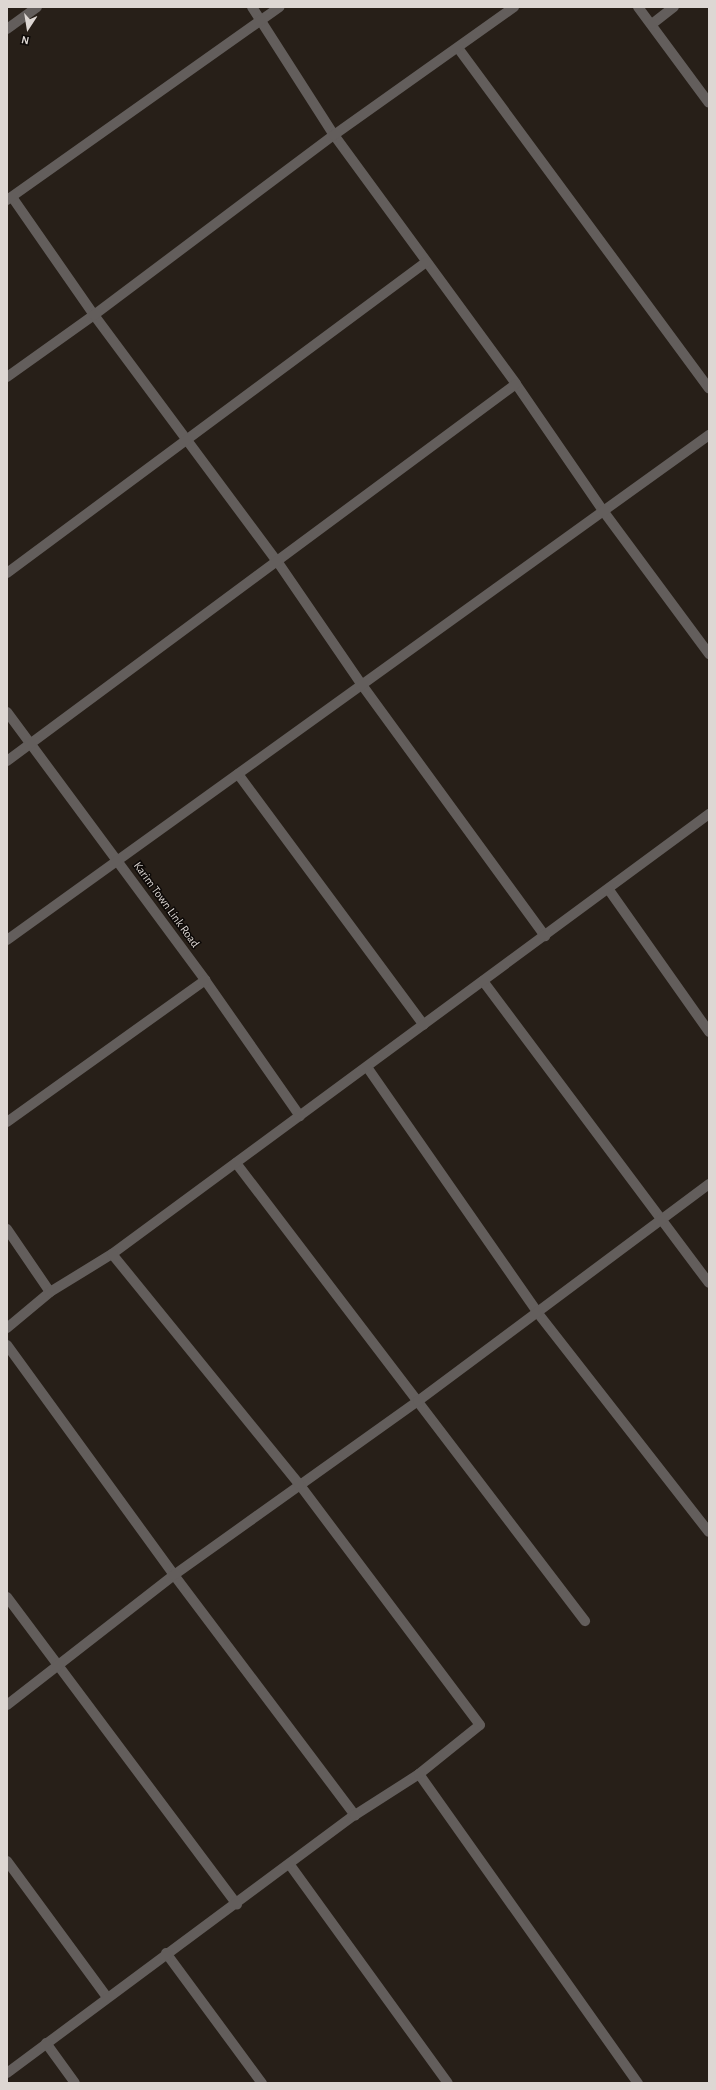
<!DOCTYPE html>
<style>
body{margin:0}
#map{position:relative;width:716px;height:2090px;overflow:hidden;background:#271f18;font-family:"Alegreya Sans",sans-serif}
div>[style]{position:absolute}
.minor>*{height:10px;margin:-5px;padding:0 5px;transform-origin:5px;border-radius:5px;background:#635e5c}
span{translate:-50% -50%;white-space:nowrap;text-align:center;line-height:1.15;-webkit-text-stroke:3px #0d0907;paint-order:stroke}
.street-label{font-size:12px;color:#ddd7d3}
.frame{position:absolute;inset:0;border:8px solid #ddd7d3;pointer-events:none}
.north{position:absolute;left:8px;top:8px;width:40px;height:40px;-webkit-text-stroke:3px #0d0907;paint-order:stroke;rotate:192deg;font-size:11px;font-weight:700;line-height:16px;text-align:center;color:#ddd7d3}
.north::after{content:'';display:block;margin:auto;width:14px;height:18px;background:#ddd7d3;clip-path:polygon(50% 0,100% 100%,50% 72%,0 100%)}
</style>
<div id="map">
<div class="minor">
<div style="left:252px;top:7px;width:152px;rotate:57.4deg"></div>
<div style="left:334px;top:135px;width:308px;rotate:53.8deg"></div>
<div style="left:516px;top:384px;width:155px;rotate:55.5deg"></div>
<div style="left:604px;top:512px;width:177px;rotate:53.5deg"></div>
<div style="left:638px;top:7px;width:119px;rotate:53.5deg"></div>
<div style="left:652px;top:24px;width:28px;rotate:-38deg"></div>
<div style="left:7px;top:29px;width:37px;rotate:-36deg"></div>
<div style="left:458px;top:48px;width:423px;rotate:53.6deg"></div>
<div style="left:12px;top:197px;width:144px;rotate:55.2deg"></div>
<div style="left:94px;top:315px;width:307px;rotate:53.4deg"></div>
<div style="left:277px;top:561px;width:150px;rotate:55.6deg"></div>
<div style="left:362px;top:685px;width:311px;rotate:53.9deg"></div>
<div style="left:7px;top:200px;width:334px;rotate:-35.3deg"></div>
<div style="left:7px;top:377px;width:107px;rotate:-35.5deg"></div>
<div style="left:94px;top:315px;width:300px;rotate:-36.9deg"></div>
<div style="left:334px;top:135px;width:221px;rotate:-35.4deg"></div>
<div style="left:7px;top:573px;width:522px;rotate:-36.58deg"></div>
<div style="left:7px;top:712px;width:333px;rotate:53.5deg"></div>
<div style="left:205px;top:980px;width:166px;rotate:55.1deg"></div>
<div style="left:7px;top:761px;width:633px;rotate:-36.53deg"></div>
<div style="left:238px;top:774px;width:312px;rotate:53.5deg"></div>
<div style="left:609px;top:890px;width:174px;rotate:54.8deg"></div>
<div style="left:7px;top:940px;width:865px;rotate:-35.73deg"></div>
<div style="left:483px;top:981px;width:377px;rotate:53.2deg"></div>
<div style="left:367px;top:1067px;width:298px;rotate:55.2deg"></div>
<div style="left:537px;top:1312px;width:279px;rotate:52deg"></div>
<div style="left:7px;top:1122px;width:244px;rotate:-35.6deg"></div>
<div style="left:236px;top:1163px;width:576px;rotate:52.69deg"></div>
<div style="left:7px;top:1229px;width:76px;rotate:55.7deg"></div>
<div style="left:7px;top:1328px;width:56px;rotate:-39.9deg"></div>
<div style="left:50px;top:1292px;width:73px;rotate:-31.5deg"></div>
<div style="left:112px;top:1254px;width:742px;rotate:-36.39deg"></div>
<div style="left:7px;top:1345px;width:284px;rotate:54deg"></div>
<div style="left:174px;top:1575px;width:301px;rotate:53deg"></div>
<div style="left:7px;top:1597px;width:384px;rotate:53.2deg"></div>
<div style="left:7px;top:1705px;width:212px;rotate:-37.9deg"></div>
<div style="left:174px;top:1575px;width:300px;rotate:-35.5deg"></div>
<div style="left:418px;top:1401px;width:363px;rotate:-36.7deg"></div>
<div style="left:419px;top:1774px;width:379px;rotate:54.7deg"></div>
<div style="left:7px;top:1861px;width:169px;rotate:53.7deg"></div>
<div style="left:290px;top:1865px;width:269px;rotate:54.1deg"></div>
<div style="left:166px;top:1953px;width:162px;rotate:53.6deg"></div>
<div style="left:46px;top:2043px;width:49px;rotate:54.1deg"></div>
<div style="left:7px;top:2073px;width:433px;rotate:-36.6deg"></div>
<div style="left:355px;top:1815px;width:76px;rotate:-32.6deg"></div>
<div style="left:419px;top:1774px;width:78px;rotate:-38.8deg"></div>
<div style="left:480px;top:1725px;width:301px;rotate:-126.9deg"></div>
<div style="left:299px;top:1484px;width:296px;rotate:-129.1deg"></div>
</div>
<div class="street-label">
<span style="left:166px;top:905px;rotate:54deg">Karim Town Link Road</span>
</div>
<div class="frame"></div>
<div class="north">N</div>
</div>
